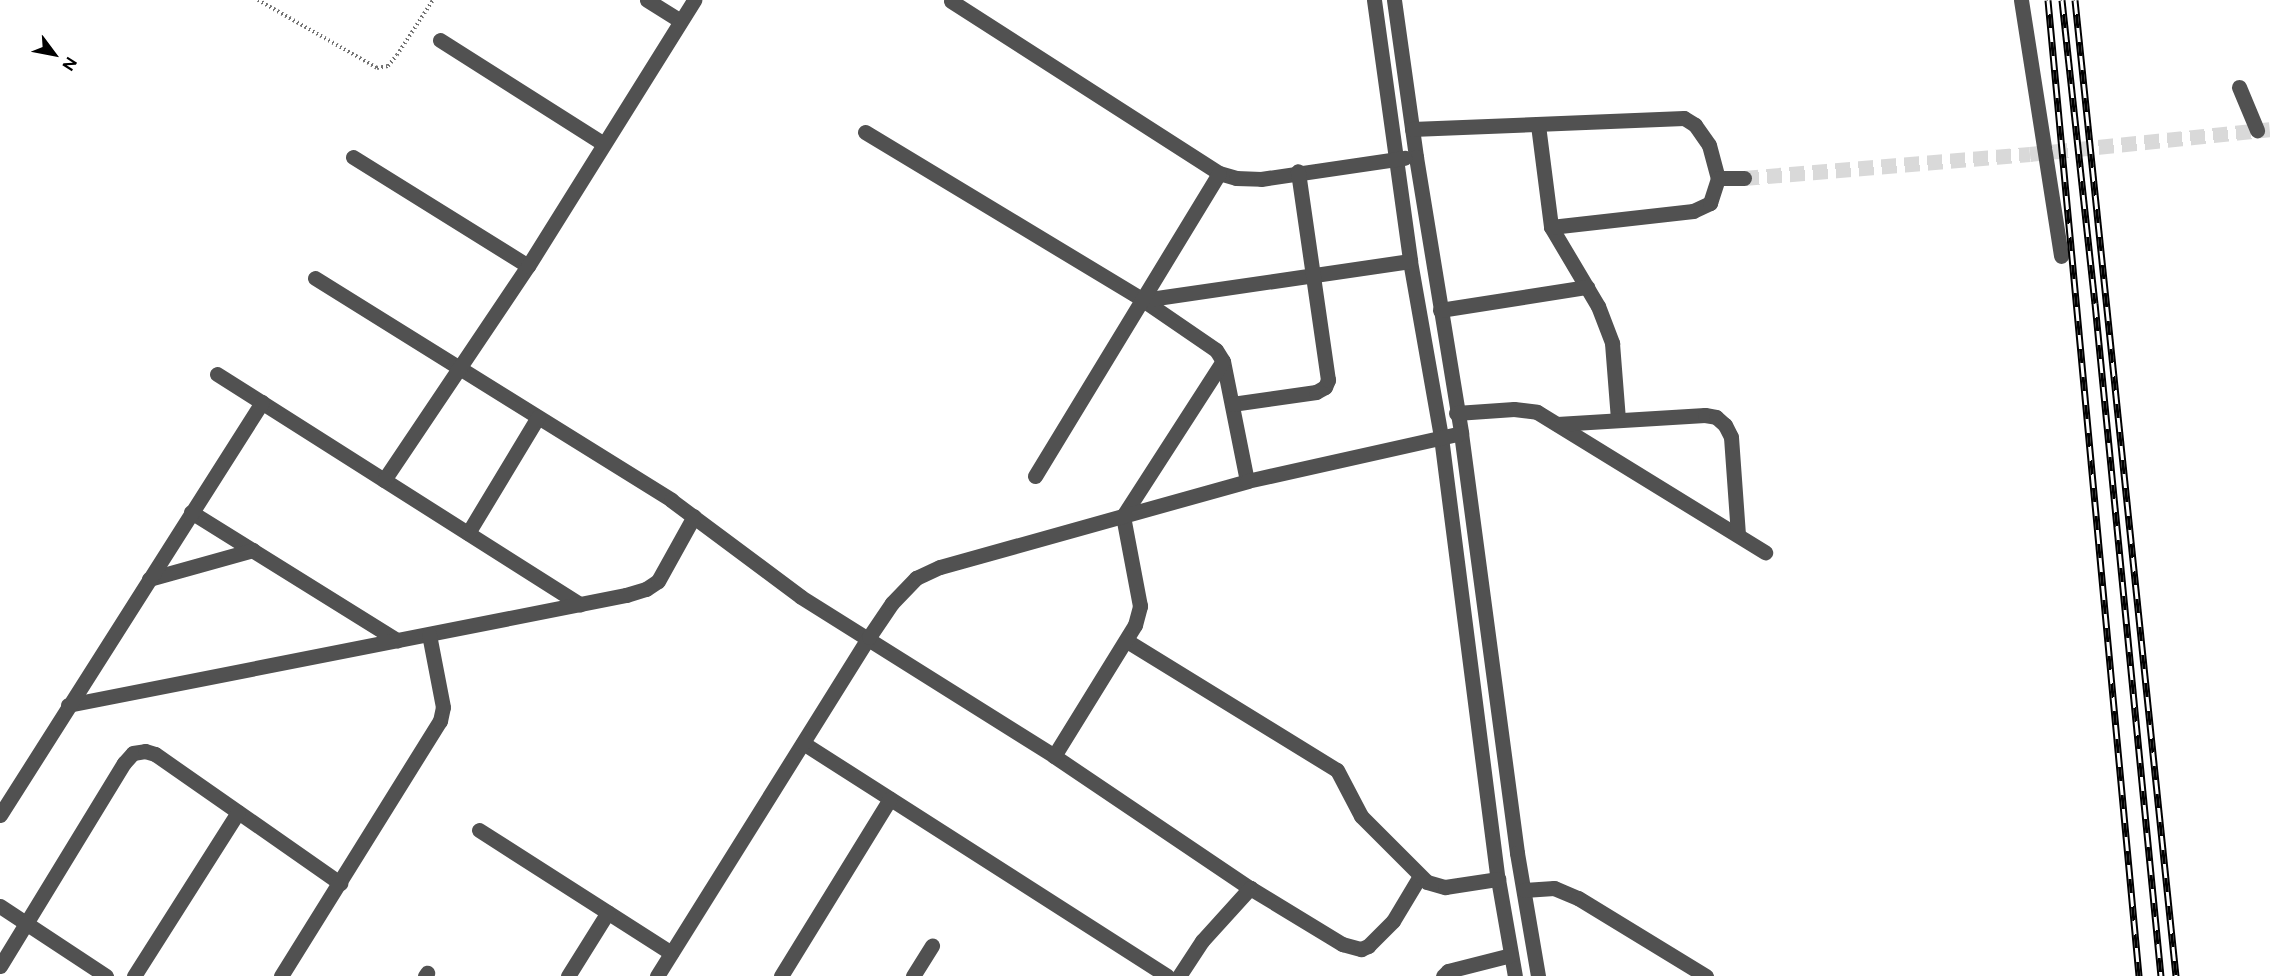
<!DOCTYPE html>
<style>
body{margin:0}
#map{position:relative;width:2270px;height:976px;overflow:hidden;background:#fff;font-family:Figtree,sans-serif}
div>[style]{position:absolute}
.minor-tunnel>*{height:15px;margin-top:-7.5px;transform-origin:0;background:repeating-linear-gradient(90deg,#d9d9d9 0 15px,transparent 0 23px)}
.path>*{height:4px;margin-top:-2px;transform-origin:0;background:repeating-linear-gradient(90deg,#737373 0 1.5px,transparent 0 4.5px)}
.minor>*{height:15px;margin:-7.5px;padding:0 7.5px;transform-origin:7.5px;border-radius:7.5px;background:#515151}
.rail>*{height:7px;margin-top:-3.5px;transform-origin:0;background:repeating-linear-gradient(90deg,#fff 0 14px,#000 0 28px);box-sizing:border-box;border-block:2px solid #000}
span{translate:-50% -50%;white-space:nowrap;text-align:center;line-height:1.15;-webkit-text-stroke:6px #fff;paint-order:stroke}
.north{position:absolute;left:24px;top:24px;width:60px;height:60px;-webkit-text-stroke:4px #fff;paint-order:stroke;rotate:122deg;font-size:16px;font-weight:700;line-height:24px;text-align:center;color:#000}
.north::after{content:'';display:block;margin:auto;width:21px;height:27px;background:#000;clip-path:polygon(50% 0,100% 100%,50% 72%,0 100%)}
</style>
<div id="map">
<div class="minor-tunnel">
<div style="left:1744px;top:178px;width:287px;rotate:-4.8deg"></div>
<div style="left:2030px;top:154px;width:241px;rotate:-5.9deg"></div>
</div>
<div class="path">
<div style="left:258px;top:0;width:137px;rotate:29.7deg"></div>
<div style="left:377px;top:68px;width:11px;rotate:-10deg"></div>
<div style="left:388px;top:66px;width:14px;rotate:-51deg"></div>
<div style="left:397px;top:55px;width:66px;rotate:-56.8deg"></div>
</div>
<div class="minor">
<div style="left:647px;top:0;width:39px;rotate:32deg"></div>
<div style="left:1374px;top:0;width:263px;rotate:82.1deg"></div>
<div style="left:1410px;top:261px;width:179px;rotate:80deg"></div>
<div style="left:1441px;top:437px;width:446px;rotate:82.7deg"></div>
<div style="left:1498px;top:879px;width:98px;rotate:80.1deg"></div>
<div style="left:1394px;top:0;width:159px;rotate:82deg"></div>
<div style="left:1416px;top:157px;width:280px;rotate:80.7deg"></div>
<div style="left:1461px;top:433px;width:424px;rotate:82.4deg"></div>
<div style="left:1517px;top:853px;width:125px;rotate:80.3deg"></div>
<div style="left:2021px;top:0;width:259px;rotate:81.1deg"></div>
<div style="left:951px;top:1px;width:318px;rotate:32.7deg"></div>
<div style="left:1219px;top:173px;width:18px;rotate:16deg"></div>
<div style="left:1236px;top:178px;width:25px;rotate:2deg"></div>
<div style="left:1261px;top:179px;width:145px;rotate:-8.4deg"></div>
<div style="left:440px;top:40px;width:192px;rotate:32.4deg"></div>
<div style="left:2239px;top:87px;width:47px;rotate:67.3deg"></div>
<div style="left:1538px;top:125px;width:103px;rotate:82.7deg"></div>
<div style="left:1551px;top:227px;width:92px;rotate:59.3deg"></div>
<div style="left:1598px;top:306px;width:40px;rotate:69deg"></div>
<div style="left:1612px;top:343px;width:76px;rotate:85.5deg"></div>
<div style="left:1412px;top:129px;width:272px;rotate:-2.3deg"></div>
<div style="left:1684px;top:118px;width:13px;rotate:32deg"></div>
<div style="left:1695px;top:125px;width:24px;rotate:55deg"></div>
<div style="left:1709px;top:145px;width:34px;rotate:75deg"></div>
<div style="left:1718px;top:178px;width:26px"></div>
<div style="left:865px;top:132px;width:325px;rotate:31.1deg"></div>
<div style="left:1143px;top:300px;width:88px;rotate:34.4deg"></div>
<div style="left:1216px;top:350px;width:13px;rotate:58deg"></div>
<div style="left:1223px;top:361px;width:122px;rotate:78.7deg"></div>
<div style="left:353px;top:157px;width:206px;rotate:31.9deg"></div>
<div style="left:1551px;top:227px;width:143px;rotate:-6.4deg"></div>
<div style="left:1693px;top:211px;width:19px;rotate:-25deg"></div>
<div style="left:1710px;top:203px;width:26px;rotate:-72deg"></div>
<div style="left:315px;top:278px;width:420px;rotate:31.9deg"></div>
<div style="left:671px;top:500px;width:162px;rotate:36.7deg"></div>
<div style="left:801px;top:597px;width:299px;rotate:32.1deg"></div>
<div style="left:1054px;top:756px;width:236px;rotate:34deg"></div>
<div style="left:1250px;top:888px;width:108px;rotate:31.3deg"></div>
<div style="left:1342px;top:944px;width:20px;rotate:15deg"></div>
<div style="left:1361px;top:949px;width:8px;rotate:-23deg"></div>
<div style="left:1368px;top:946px;width:35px;rotate:-45deg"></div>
<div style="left:1393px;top:921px;width:52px;rotate:-59deg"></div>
<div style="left:1143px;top:300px;width:270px;rotate:-8.3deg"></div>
<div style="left:1440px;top:310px;width:149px;rotate:-8.9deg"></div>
<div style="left:217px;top:374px;width:430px;rotate:32.4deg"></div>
<div style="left:1232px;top:404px;width:85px;rotate:-8.1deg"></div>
<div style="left:1316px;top:392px;width:10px;rotate:-29deg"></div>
<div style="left:1325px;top:387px;width:8px;rotate:-67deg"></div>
<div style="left:1328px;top:380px;width:211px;rotate:-98.2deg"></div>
<div style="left:1456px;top:413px;width:58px;rotate:-3.9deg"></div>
<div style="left:1514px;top:409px;width:23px;rotate:7deg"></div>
<div style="left:1537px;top:412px;width:268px;rotate:31.6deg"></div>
<div style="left:1557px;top:424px;width:148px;rotate:-3.5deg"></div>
<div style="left:1705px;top:415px;width:11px;rotate:10deg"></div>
<div style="left:1716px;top:417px;width:12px;rotate:42deg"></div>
<div style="left:1725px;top:425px;width:13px;rotate:63deg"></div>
<div style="left:1731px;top:437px;width:98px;rotate:85.9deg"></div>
<div style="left:1035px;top:476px;width:354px;rotate:-58.7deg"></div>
<div style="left:384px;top:480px;width:258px;rotate:-56.1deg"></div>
<div style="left:528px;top:266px;width:314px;rotate:-58deg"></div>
<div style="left:191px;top:512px;width:243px;rotate:31.9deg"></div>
<div style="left:468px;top:533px;width:135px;rotate:-58.9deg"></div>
<div style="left:149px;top:579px;width:108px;rotate:-15.6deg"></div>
<div style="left:1127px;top:641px;width:246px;rotate:31.6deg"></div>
<div style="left:1337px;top:770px;width:52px;rotate:62.4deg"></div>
<div style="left:1361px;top:816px;width:93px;rotate:45deg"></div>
<div style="left:1427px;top:882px;width:19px;rotate:16deg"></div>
<div style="left:1445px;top:887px;width:54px;rotate:-8.6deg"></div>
<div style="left:68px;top:705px;width:569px;rotate:-11.15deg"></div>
<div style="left:626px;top:595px;width:21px;rotate:-17deg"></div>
<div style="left:646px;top:589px;width:14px;rotate:-34deg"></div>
<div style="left:658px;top:581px;width:74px;rotate:-61deg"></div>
<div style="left:803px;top:743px;width:432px;rotate:32.6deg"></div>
<div style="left:1054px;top:756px;width:154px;rotate:-58.3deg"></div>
<div style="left:1135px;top:625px;width:20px;rotate:-75deg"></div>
<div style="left:1140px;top:606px;width:92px;rotate:-100.7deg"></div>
<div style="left:1123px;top:516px;width:184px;rotate:-57.2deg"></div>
<div style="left:0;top:815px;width:489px;rotate:-57.6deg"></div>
<div style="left:479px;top:830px;width:228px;rotate:32.6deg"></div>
<div style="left:1524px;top:890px;width:30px;rotate:-4deg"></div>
<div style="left:1554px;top:888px;width:26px;rotate:23deg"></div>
<div style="left:1578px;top:898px;width:150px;rotate:31.4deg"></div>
<div style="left:0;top:906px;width:127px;rotate:33.4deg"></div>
<div style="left:0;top:966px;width:238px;rotate:-58.6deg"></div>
<div style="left:124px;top:763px;width:13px;rotate:-48deg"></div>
<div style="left:133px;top:753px;width:12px;rotate:-9deg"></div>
<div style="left:145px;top:751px;width:10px;rotate:17deg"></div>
<div style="left:155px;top:754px;width:226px;rotate:34.9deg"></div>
<div style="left:134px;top:976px;width:194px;rotate:-57.6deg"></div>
<div style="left:281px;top:976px;width:301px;rotate:-58.1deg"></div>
<div style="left:440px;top:721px;width:14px;rotate:-78deg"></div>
<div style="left:443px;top:707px;width:74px;rotate:-100.9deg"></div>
<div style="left:425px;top:976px;width:4px;rotate:-56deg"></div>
<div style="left:568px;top:976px;width:75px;rotate:-58deg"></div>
<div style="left:657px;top:976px;width:400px;rotate:-58deg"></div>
<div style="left:869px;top:637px;width:41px;rotate:-55.9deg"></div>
<div style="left:892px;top:603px;width:35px;rotate:-46deg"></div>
<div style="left:916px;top:578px;width:26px;rotate:-25deg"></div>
<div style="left:940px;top:567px;width:319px;rotate:-15.6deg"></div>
<div style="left:1247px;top:481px;width:219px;rotate:-12.6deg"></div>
<div style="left:781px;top:976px;width:208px;rotate:-58.4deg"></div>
<div style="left:913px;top:976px;width:36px;rotate:-58deg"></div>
<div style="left:1179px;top:976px;width:42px;rotate:-56.7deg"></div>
<div style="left:1202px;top:941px;width:72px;rotate:-47.8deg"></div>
<div style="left:1443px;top:976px;width:7px;rotate:-45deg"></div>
<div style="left:1448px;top:971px;width:65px;rotate:-14.3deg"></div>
</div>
<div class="rail">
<div style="left:2048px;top:0;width:980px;rotate:84.67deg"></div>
<div style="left:2062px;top:0;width:305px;rotate:83.8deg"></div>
<div style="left:2095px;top:303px;width:676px;rotate:84.4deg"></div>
<div style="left:2075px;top:0;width:981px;rotate:84.09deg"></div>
</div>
<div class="north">N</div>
</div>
